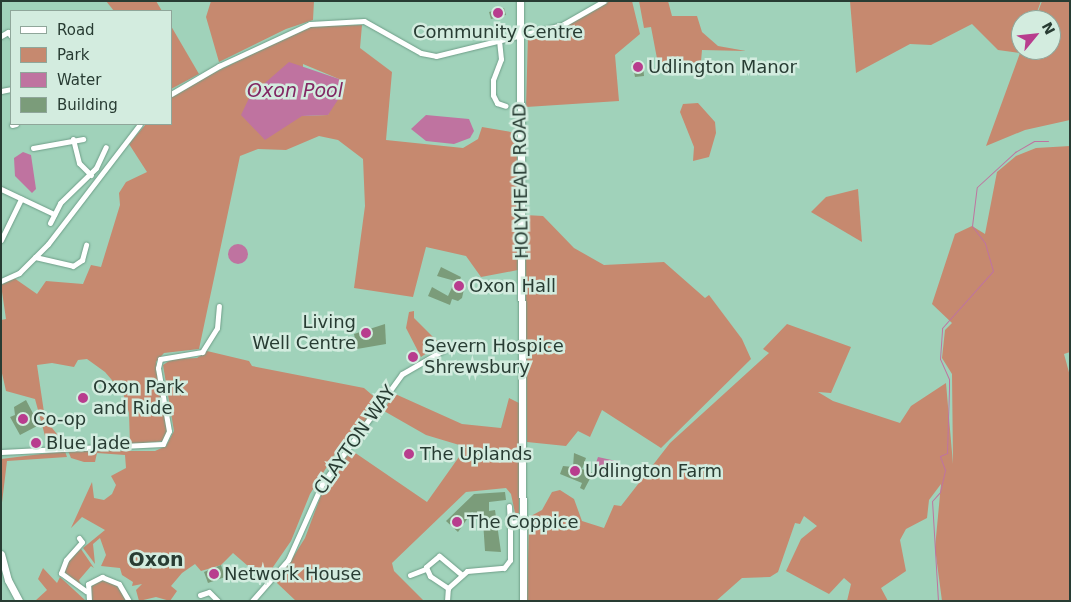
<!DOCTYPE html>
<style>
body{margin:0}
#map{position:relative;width:1071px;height:602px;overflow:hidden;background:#a0d2ba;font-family:"DejaVu Sans",sans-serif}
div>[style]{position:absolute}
.green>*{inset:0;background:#c6896f}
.water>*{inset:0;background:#bf73a0}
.round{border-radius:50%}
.stream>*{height:1px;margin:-0.5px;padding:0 0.5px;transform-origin:0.5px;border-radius:0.5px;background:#bf73a0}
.building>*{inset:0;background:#7b9c7a}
.roads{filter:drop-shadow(0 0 1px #6e9e88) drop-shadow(0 0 1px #6e9e88)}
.minor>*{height:5px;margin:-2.5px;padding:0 2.5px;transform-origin:2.5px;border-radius:2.5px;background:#fff}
.major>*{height:7px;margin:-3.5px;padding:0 3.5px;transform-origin:3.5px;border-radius:3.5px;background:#fff}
.dots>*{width:14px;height:14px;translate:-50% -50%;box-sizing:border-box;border:2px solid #d3ecdf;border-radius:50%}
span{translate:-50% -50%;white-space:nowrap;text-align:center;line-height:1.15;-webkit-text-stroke:5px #d3ecdf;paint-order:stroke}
.poi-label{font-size:18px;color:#283c33}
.left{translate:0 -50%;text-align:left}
.right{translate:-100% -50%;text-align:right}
.street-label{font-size:18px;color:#283c33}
.water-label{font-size:19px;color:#812763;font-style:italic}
.neighbourhood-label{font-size:19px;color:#283c33;font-weight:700}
.frame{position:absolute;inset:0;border:2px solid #283c33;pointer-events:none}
.legend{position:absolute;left:10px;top:10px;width:162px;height:115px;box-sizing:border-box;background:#d3ecdf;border:1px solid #8fa69a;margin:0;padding:6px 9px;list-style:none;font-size:15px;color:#283c33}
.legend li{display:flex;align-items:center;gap:10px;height:25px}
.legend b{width:25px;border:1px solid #8fa69a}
.north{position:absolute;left:1011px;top:10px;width:50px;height:50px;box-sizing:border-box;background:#d3ecdf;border:1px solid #8fa69a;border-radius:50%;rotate:62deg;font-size:14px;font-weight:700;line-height:20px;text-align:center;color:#283c33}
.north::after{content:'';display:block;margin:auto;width:18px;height:22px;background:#b83d8e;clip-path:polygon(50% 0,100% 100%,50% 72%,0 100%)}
</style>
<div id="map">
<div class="green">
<div style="clip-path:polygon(106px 1px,156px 1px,162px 11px,114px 11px)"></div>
<div style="clip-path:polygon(211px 1px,314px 1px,313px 20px,286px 29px,219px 62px,206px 17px)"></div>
<div style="clip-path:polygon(610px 1px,632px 1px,640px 34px,615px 55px,619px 101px,526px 107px,528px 35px,560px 29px)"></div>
<div style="clip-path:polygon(639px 1px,668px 1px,672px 16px,697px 16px,702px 32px,718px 46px,746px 51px,702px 50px,700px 73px,673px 74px,659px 69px,651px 27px,644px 28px)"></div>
<div style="clip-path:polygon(850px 1px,1041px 1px,1034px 20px,1021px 20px,1021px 50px,1051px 50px,1051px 20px,1035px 20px,1042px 1px,1070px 1px,1070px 120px,1025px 130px,986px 146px,1020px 53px,998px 50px,972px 24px,931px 45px,910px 44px,856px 73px)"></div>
<div style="clip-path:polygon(evenodd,362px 25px,360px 48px,392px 72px,386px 140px,463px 148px,478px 139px,482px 127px,517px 133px,518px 270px,481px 277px,466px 256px,426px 247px,413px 297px,354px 288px,365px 206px,363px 159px,338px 140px,319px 136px,286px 150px,258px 149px,240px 156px,199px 349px,164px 353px,156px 362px,168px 428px,164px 441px,130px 445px,129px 413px,123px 393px,105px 372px,87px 359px,78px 360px,74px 367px,52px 363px,37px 365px,45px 419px,60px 438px,58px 446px,48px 447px,35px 399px,6px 391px,1px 369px,1px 320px,6px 319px,1px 285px,14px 278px,37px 294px,46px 281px,83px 284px,91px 265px,101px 267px,120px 205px,119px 193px,126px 182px,147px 172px,129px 144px,146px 124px,171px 124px,171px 98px,181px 89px,309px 26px,362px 25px,303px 64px,339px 79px,328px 115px,302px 116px,303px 64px)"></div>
<div style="clip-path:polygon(171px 26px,199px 74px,171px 89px)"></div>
<div style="clip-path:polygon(698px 103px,715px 122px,716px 133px,709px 157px,693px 161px,694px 147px,680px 112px,683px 104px)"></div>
<div style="clip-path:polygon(1070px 146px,1070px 352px,1064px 354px,1070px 376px,1070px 601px,942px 601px,935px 548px,941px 484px,929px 500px,927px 518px,906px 529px,900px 540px,906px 571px,881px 588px,888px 601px,847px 601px,851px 584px,844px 578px,829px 594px,786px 571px,801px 539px,817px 526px,804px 516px,800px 524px,795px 523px,778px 572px,770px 577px,742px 578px,716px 601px,527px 601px,529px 517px,542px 510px,552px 492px,560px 490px,574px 499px,582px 521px,604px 528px,614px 505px,621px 506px,670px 443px,769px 353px,763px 349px,787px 324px,851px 347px,831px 393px,818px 392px,833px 401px,900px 423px,911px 406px,946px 383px,953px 464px,952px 374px,942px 358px,945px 330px,952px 323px,932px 304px,955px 234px,972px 226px,985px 234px,997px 172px,1016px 156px,1036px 148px)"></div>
<div style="clip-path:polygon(858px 189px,862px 242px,811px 212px,826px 197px)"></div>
<div style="clip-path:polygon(525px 215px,543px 216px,574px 248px,604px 265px,664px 262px,705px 298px,709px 295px,742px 339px,751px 359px,661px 448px,602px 410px,590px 437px,578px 431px,566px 446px,527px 442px)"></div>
<div style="clip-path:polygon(414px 311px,414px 318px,440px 344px,421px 357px,406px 328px,409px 312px)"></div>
<div style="clip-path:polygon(207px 351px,249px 361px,252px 366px,364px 388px,378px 400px,365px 423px,359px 425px,336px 452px,310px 494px,291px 541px,264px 580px,233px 553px,221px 565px,201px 571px,195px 564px,182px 573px,171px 586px,177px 591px,170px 601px,156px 597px,139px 601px,136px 590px,142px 584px,132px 586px,133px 582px,122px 575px,120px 568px,101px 566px,106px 555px,100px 538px,93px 544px,95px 564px,83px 548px,105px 530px,82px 517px,71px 528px,92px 482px,94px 498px,104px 500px,112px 494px,116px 485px,111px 476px,126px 468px,125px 455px,97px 453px,95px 462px,84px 462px,71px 458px,68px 451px,155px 451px,166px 446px,174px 431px,163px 365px,172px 359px,197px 358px)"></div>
<div style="clip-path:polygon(393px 393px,462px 424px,501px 428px,509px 398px,519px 403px,519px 513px,515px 513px,511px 494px,506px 488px,466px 492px,392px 563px,394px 571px,424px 601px,296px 601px,277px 583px,305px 538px,323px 490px,351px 450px,427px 502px,466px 447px,426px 435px,384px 411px)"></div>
<div style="clip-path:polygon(65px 451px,67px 457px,7px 461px,1px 511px,1px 459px)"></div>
<div style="clip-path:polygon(81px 549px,94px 568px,91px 566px,79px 580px,81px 585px,63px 572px,68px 561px)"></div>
<div style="clip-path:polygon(43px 568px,57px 583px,60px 577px,86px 601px,35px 601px,47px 590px,38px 579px)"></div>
<div style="clip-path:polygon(104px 579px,115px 583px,128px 601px,91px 601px,89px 587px)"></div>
</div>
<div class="water">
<div style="clip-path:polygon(289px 62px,339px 79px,343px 92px,328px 115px,302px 116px,265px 140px,241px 115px,250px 96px)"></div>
<div style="clip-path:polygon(426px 115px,469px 119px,474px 131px,470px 138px,454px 144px,426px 141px,411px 129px)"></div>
<div style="clip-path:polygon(23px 152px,31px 155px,36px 189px,32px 193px,15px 176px,14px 158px)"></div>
<div class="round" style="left:228px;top:244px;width:20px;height:20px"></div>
<div style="clip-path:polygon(598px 457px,616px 461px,609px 478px,593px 471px)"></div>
</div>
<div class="stream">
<div style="left:938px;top:601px;width:100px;rotate:-93.4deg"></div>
<div style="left:932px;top:501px;width:12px;rotate:-48deg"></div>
<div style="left:940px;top:492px;width:23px;rotate:-77deg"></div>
<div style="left:945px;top:470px;width:15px;rotate:-110deg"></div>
<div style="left:940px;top:456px;width:8px;rotate:-23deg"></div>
<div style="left:947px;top:453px;width:64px;rotate:-88.2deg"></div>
<div style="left:949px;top:389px;width:10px;rotate:-90deg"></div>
<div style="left:949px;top:379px;width:22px;rotate:-114deg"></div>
<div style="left:940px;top:359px;width:31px;rotate:-86deg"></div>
<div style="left:942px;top:328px;width:76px;rotate:-48.2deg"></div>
<div style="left:993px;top:271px;width:29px;rotate:-106deg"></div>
<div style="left:985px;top:243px;width:21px;rotate:-127deg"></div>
<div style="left:972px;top:226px;width:39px;rotate:-83deg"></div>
<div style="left:977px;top:187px;width:52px;rotate:-42.6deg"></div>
<div style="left:1015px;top:152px;width:22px;rotate:-30deg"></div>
<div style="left:1034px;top:141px;width:14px"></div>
</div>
<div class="building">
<div style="clip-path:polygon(504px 8px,506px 15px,491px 19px,489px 12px)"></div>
<div style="clip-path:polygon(632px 61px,643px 64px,644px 76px,635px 77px)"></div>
<div style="clip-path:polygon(441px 267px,461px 277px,459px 282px,465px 285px,462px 298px,458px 301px,452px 299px,450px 305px,428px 296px,432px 287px,448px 296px,455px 281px,437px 276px)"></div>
<div style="clip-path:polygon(385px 324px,386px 344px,357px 349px,354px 334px)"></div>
<div style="clip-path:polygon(26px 400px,39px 425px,20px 435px,10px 417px,15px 415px,14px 407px)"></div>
<div style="clip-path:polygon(574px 453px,586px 458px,582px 469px,593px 473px,584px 490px,580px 488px,582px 483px,560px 474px,563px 466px,573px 467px)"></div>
<div style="clip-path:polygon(505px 492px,506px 500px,489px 502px,489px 511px,495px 510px,501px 552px,485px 551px,483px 521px,472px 512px,458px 532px,446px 521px,474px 494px)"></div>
<div style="clip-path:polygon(221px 565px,225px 577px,208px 583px,204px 572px)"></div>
</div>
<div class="roads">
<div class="minor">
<div style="left:1px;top:36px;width:8px;rotate:-30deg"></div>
<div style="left:8px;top:32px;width:5px;rotate:53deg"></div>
<div style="left:499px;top:40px;width:19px;rotate:84deg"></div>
<div style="left:501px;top:59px;width:22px;rotate:111deg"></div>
<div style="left:493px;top:80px;width:15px;rotate:90deg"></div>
<div style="left:493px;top:95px;width:9px;rotate:63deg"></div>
<div style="left:497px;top:103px;width:9px;rotate:18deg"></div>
<div style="left:1px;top:91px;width:10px;rotate:-11deg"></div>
<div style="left:171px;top:94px;width:56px;rotate:-30.3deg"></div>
<div style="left:219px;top:66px;width:100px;rotate:-24.8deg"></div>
<div style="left:310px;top:24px;width:54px;rotate:-3.2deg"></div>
<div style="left:364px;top:21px;width:65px;rotate:29.3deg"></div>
<div style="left:421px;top:53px;width:15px;rotate:11deg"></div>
<div style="left:436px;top:56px;width:130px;rotate:-13.8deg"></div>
<div style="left:562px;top:25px;width:48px;rotate:-29.7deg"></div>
<div style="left:12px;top:125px;width:4px;rotate:-14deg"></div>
<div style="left:73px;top:139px;width:25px;rotate:76deg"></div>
<div style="left:79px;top:163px;width:17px;rotate:45deg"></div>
<div style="left:33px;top:148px;width:51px;rotate:-10.2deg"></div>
<div style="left:1px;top:189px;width:59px;rotate:25.3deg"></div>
<div style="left:50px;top:223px;width:22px;rotate:-63deg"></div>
<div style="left:60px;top:203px;width:50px;rotate:-44.2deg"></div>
<div style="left:96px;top:168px;width:23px;rotate:-65deg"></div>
<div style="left:1px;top:240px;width:46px;rotate:-64deg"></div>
<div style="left:35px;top:257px;width:39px;rotate:13deg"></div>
<div style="left:73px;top:266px;width:11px;rotate:-34deg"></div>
<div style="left:82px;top:260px;width:16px;rotate:-75deg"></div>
<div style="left:1px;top:281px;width:20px;rotate:-24deg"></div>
<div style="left:19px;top:273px;width:41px;rotate:-45deg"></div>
<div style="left:48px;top:244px;width:151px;rotate:-52.5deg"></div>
<div style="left:1px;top:452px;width:162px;rotate:-2.8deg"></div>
<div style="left:163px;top:444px;width:14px;rotate:-65deg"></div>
<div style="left:169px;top:431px;width:64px;rotate:-99.9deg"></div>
<div style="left:158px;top:368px;width:9px;rotate:-77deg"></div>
<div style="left:160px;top:359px;width:43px;rotate:-9.5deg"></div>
<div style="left:202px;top:352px;width:28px;rotate:-58deg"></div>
<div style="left:217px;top:328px;width:22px;rotate:-85deg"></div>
<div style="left:509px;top:506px;width:17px;rotate:87deg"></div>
<div style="left:510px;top:523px;width:13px;rotate:-9deg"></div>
<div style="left:79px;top:538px;width:5px;rotate:53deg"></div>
<div style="left:82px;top:542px;width:24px;rotate:132deg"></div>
<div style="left:66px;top:560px;width:14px;rotate:111deg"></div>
<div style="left:61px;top:573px;width:31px;rotate:36deg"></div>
<div style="left:410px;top:575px;width:17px;rotate:-21deg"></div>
<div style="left:462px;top:575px;width:30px;rotate:-140deg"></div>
<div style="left:439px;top:556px;width:17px;rotate:140deg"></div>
<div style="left:426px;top:567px;width:10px;rotate:66deg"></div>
<div style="left:430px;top:576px;width:22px;rotate:34deg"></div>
<div style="left:448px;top:588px;width:25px;rotate:-42deg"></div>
<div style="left:467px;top:571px;width:37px;rotate:-5deg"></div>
<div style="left:504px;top:568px;width:10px;rotate:-53deg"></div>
<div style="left:510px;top:560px;width:37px;rotate:-90deg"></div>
<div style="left:200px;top:595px;width:9px;rotate:-18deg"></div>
<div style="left:209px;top:592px;width:13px;rotate:45deg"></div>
<div style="left:89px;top:601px;width:17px;rotate:-93deg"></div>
<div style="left:88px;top:584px;width:16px;rotate:-27deg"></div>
<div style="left:102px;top:577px;width:18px;rotate:22deg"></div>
<div style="left:119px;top:584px;width:20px;rotate:60deg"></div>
<div style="left:252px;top:601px;width:55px;rotate:-48.7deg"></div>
<div style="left:288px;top:560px;width:83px;rotate:-65.9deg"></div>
<div style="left:322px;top:484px;width:136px;rotate:-54deg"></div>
<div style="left:402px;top:374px;width:52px;rotate:-30deg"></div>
<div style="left:447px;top:601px;width:13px;rotate:-86deg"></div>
</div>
<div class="major">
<div style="left:520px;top:1px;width:600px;rotate:89.71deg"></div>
<div style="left:1px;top:554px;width:27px;rotate:75deg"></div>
<div style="left:8px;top:580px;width:24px;rotate:62deg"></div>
</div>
</div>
<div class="dots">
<div style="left:498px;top:13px;background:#b83d8e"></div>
<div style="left:638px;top:67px;background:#b83d8e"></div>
<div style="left:459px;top:286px;background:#b83d8e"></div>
<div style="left:366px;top:333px;background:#b83d8e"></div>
<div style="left:413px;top:357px;background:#b83d8e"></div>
<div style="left:83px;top:398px;background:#b83d8e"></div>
<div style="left:23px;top:419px;background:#b83d8e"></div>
<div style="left:36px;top:443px;background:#b83d8e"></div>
<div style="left:409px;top:454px;background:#b83d8e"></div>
<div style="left:575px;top:471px;background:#b83d8e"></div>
<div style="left:457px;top:522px;background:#b83d8e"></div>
<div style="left:214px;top:574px;background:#b83d8e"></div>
</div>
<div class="poi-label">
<span style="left:498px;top:32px">Community Centre</span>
<span class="left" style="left:648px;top:67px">Udlington Manor</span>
<span class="left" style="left:469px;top:286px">Oxon Hall</span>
<span class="right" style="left:356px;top:333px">Living<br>Well Centre</span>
<span class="left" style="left:424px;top:357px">Severn Hospice<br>Shrewsbury</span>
<span class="left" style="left:93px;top:398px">Oxon Park<br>and Ride</span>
<span class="left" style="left:33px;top:419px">Co-op</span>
<span class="left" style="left:46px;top:443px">Blue Jade</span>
<span class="left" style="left:420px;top:454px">The Uplands</span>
<span class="left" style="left:585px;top:471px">Udlington Farm</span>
<span class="left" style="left:467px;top:522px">The Coppice</span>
<span class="left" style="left:224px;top:574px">Network House</span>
</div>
<div class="street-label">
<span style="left:521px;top:181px;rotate:-91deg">HOLYHEAD ROAD</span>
<span style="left:355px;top:440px;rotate:-55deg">CLAYTON WAY</span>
</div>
<div class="water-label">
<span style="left:295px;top:91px">Oxon Pool</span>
</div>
<div class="neighbourhood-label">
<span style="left:156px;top:560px">Oxon</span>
</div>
<div class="frame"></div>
<ul class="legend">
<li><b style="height:6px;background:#fff"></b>Road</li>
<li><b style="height:14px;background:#c6896f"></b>Park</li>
<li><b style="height:14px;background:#bf73a0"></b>Water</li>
<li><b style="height:14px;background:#7b9c7a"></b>Building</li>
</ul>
<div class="north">N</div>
</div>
